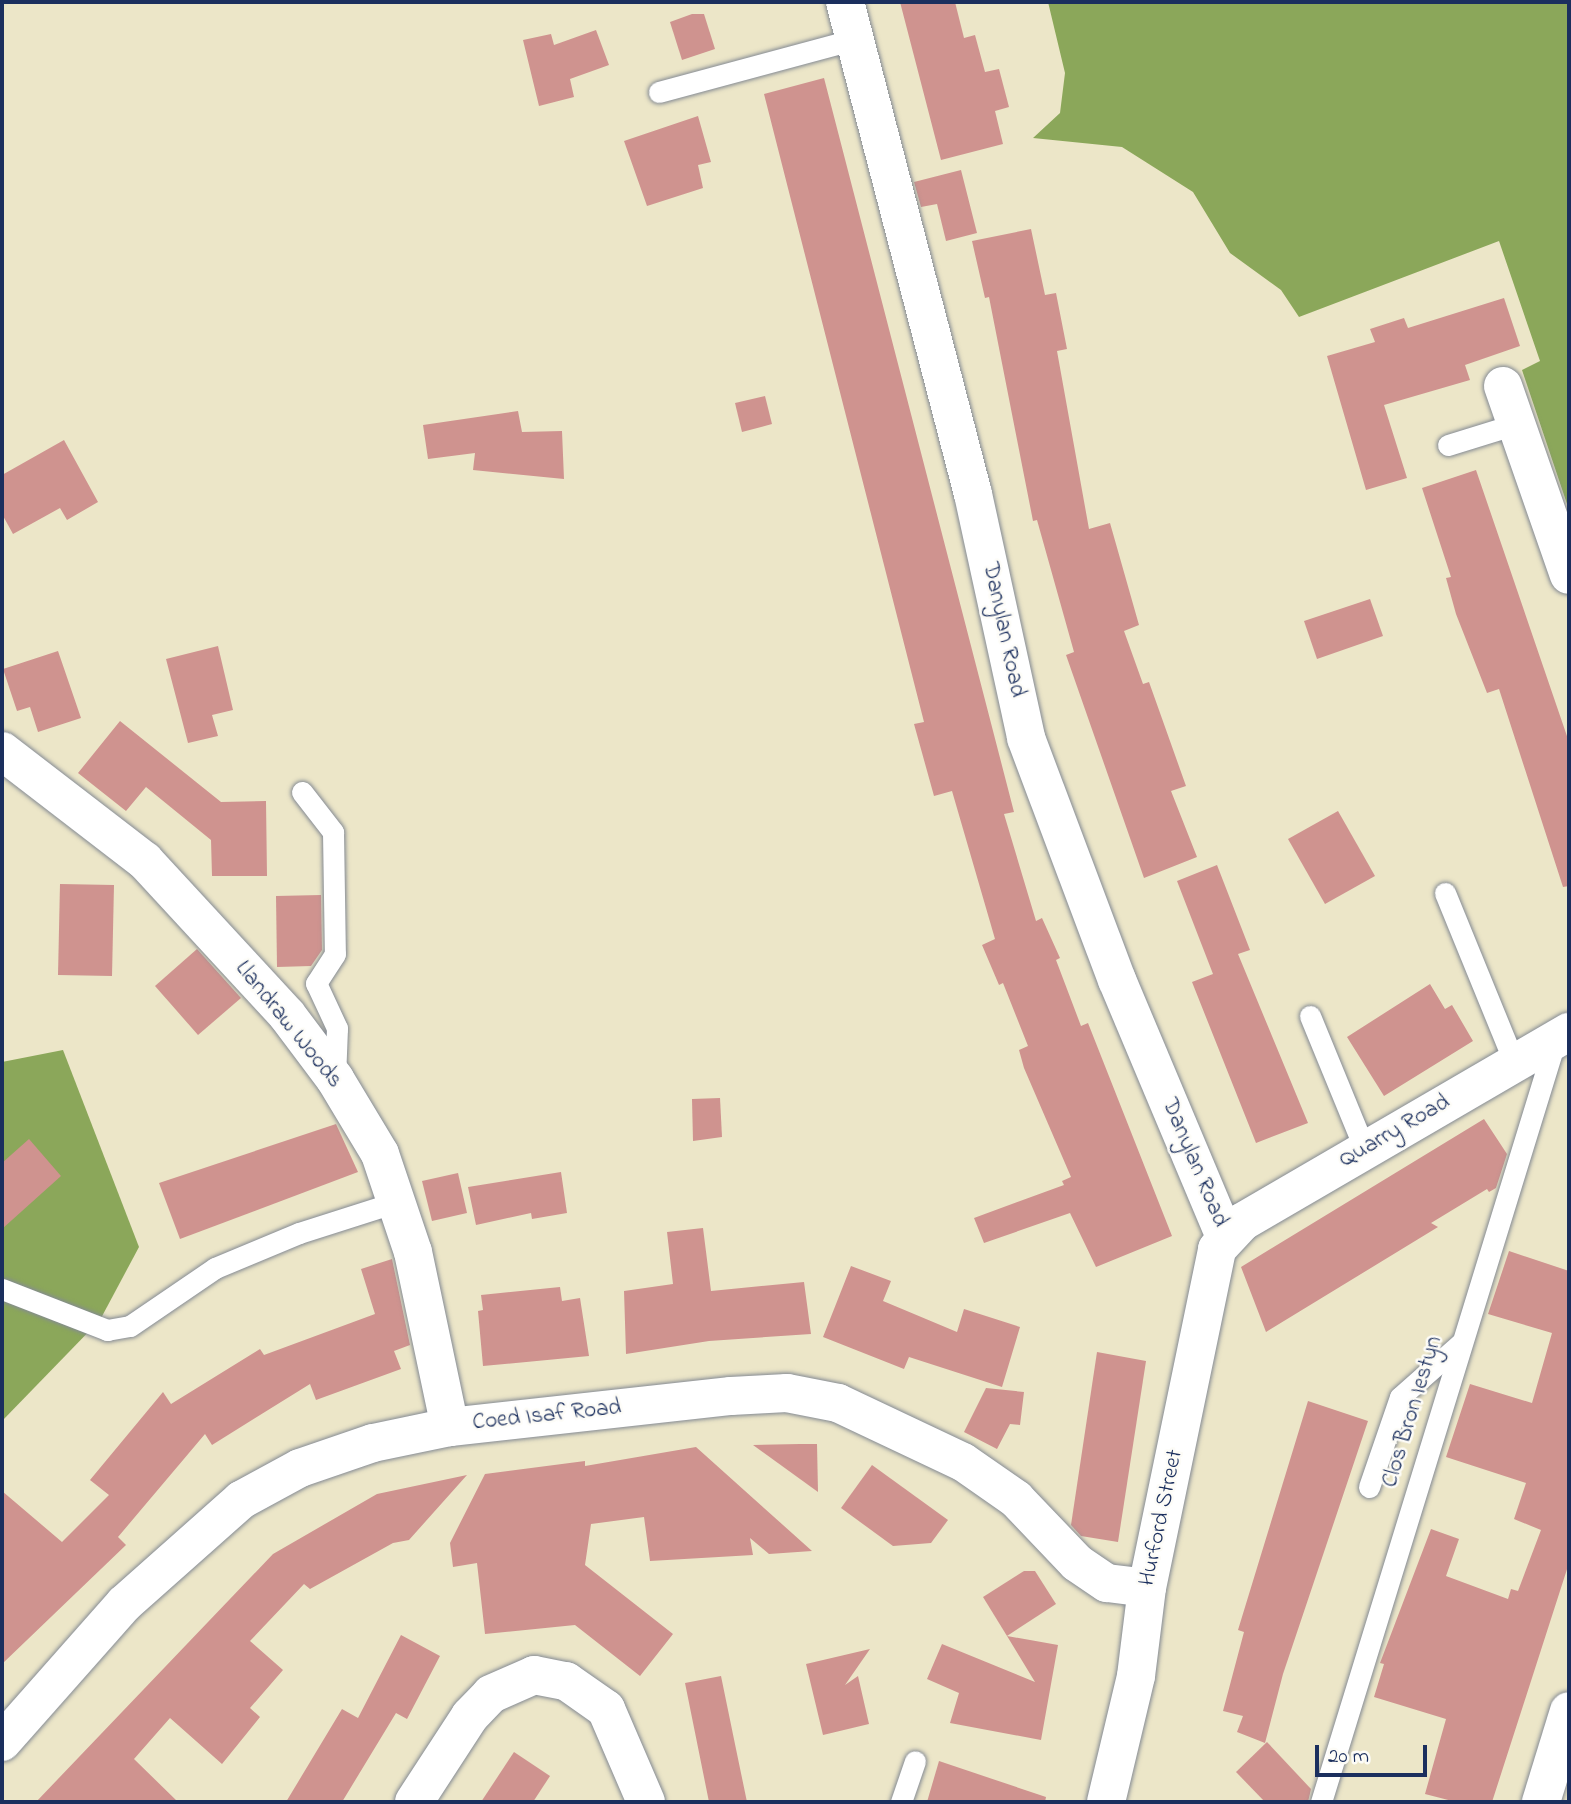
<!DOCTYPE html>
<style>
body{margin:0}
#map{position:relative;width:1571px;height:1804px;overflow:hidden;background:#ece6c8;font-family:"Indie Flower",sans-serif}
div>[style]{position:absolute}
.forest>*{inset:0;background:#8ba75a}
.building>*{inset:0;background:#cf938f}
.roads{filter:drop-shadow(0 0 2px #848a93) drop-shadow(0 0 2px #848a93)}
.service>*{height:21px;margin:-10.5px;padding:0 10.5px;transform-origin:10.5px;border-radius:10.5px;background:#fff}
.minor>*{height:38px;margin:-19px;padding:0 19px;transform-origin:19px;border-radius:19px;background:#fff}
span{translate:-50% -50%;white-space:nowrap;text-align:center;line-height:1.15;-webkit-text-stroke:5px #fdfcf7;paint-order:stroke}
.street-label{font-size:23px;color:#1b2f5e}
.frame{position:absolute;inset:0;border:4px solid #1b2f5e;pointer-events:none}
.scale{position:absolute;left:1315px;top:1745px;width:112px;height:32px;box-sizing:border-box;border:4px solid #1b2f5e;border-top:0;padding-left:9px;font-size:21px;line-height:24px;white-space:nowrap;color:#1b2f5e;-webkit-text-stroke:5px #fdfcf7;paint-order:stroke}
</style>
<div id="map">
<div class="forest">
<div style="clip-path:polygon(1048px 2px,1569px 2px,1569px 510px,1522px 370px,1540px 361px,1499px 241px,1299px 317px,1281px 290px,1230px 253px,1193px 192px,1122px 147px,1033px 138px,1060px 113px,1065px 73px)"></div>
<div style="clip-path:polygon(63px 1050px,139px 1247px,100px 1320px,2px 1421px,2px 1062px)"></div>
</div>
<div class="building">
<div style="clip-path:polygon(900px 2px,955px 2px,964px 38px,975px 35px,985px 72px,999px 69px,1009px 107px,995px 111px,1003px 144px,941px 160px)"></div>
<div style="clip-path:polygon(692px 14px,704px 14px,715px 49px,682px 60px,670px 22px)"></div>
<div style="clip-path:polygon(596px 30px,609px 65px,570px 79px,574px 97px,539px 106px,523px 40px,551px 34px,554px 45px)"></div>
<div style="clip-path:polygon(824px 78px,1014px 812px,1004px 814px,1036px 921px,1042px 918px,1060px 958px,1056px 960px,1081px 1026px,1088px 1023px,1172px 1236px,1096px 1267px,1070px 1213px,984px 1243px,974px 1218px,1064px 1185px,1062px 1181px,1071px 1177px,1024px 1068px,1019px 1050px,1028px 1046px,1003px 983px,999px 985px,982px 945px,995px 939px,952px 791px,934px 796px,914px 724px,924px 722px,764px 94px)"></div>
<div style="clip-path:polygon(698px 116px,711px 162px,698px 165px,703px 188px,647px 206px,624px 141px)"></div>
<div style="clip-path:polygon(961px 170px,977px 233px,946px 241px,937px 204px,921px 207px,914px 182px)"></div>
<div style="clip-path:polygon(1031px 229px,1045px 295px,1056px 293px,1067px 349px,1057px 351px,1089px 529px,1110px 523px,1139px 625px,1124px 631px,1143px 684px,1149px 682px,1186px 786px,1171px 791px,1197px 857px,1144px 878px,1066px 655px,1074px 652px,1037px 520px,1033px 521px,989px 297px,985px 298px,972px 241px)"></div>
<div style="clip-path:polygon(1504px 298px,1520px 346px,1465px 365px,1470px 380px,1384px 405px,1407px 478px,1366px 490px,1327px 356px,1375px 342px,1370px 329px,1404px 318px,1408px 328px)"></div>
<div style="clip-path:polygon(765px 396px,772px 424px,742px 432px,735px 403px)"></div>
<div style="clip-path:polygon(518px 411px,522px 432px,562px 431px,564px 479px,473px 470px,475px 453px,428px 459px,423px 425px)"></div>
<div style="clip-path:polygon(64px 440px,98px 502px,67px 520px,60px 508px,13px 534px,2px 514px,2px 475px)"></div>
<div style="clip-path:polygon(1476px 470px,1569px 742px,1569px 886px,1563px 887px,1499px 689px,1487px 693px,1456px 614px,1446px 578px,1451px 577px,1422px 488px)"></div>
<div style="clip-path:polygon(1370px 599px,1383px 636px,1317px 659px,1304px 621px)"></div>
<div style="clip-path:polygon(218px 646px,233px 710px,212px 715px,218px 736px,188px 743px,166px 659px)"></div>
<div style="clip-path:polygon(58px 651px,81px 718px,38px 732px,30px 707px,17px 711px,3px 669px)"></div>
<div style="clip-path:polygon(120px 721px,221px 802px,266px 801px,267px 876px,212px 876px,211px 840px,146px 787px,126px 811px,78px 773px)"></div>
<div style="clip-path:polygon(1338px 811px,1375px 876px,1325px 904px,1288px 839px)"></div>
<div style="clip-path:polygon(1217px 865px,1250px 950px,1238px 954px,1308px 1123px,1256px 1143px,1192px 982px,1213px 974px,1177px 881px)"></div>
<div style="clip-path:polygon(60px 884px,114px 885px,112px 976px,58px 975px)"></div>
<div style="clip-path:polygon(321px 895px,322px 950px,311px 966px,277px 967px,276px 896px)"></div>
<div style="clip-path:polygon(197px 949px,241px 998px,198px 1035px,155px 986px)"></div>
<div style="clip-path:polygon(1430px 984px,1445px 1009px,1452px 1005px,1473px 1041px,1384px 1096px,1347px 1037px)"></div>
<div style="clip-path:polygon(720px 1098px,722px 1137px,693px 1141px,692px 1099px)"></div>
<div style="clip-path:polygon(1484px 1119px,1507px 1154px,1496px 1188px,1489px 1192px,1487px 1189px,1431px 1223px,1438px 1227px,1266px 1332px,1241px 1267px)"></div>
<div style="clip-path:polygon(336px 1124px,358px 1172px,180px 1239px,159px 1183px)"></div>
<div style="clip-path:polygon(29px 1139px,61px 1176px,2px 1229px,2px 1163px)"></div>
<div style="clip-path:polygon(561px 1172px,567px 1213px,532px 1219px,531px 1213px,476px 1225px,468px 1187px)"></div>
<div style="clip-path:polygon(458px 1173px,467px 1213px,432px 1221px,422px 1181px)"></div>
<div style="clip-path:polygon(703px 1228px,711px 1291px,804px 1282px,811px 1334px,709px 1341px,626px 1354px,624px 1291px,673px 1284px,667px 1232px)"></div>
<div style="clip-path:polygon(1509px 1251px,1569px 1271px,1569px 1563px,1492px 1802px,1456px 1802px,1425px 1794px,1446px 1719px,1374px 1697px,1384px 1664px,1380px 1663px,1431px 1529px,1459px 1539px,1446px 1576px,1508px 1599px,1511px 1589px,1518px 1591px,1541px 1530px,1514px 1519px,1526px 1483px,1446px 1457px,1470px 1384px,1532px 1403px,1552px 1333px,1488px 1314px)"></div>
<div style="clip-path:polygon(392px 1259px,410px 1345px,394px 1351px,401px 1369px,316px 1400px,310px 1384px,212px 1445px,205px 1434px,118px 1537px,126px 1545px,2px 1664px,2px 1491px,62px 1542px,109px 1495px,90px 1480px,163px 1392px,171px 1404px,260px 1349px,264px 1355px,375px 1314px,361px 1269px)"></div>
<div style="clip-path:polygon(851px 1266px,891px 1281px,883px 1301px,957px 1332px,964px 1309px,1020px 1327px,1002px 1387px,909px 1357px,904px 1369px,823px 1337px)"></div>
<div style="clip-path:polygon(560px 1287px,562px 1301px,580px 1298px,589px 1356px,483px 1366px,478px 1311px,483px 1310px,481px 1295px)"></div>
<div style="clip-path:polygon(1097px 1352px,1146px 1361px,1118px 1542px,1081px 1536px,1071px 1525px)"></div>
<div style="clip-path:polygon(986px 1388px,1024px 1392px,1020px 1425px,1010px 1424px,997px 1449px,964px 1432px)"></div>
<div style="clip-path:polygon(1308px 1401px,1368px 1421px,1283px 1674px,1265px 1743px,1237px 1732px,1243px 1716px,1223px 1711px,1244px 1632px,1238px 1630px)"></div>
<div style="clip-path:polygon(817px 1444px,818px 1492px,753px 1445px,800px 1444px)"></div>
<div style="clip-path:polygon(696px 1447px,812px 1551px,769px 1554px,750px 1538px,753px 1555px,650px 1561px,644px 1517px,591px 1524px,585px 1565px,673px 1634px,640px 1676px,575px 1625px,485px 1634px,477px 1563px,453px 1567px,450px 1543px,485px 1474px,585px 1461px,585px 1466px)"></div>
<div style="clip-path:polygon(872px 1465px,948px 1520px,931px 1543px,893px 1546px,841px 1508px)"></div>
<div style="clip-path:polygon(467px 1475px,409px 1540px,393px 1543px,310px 1589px,304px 1584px,250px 1641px,283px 1670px,250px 1708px,260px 1717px,222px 1764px,170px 1718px,134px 1759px,178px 1802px,36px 1802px,273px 1554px,377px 1494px)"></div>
<div style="clip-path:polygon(1024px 1571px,1035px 1571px,1056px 1604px,1007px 1636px,983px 1597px)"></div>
<div style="clip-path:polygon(401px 1635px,440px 1656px,407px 1719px,396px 1713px,342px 1802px,286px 1802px,342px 1709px,358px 1718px)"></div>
<div style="clip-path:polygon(1007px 1636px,1058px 1645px,1041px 1740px,950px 1723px,959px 1693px,927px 1679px,942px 1644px,1035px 1682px)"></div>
<div style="clip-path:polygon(870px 1649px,845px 1685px,858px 1676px,869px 1724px,823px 1735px,806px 1664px)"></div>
<div style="clip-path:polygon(721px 1676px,736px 1749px,747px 1802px,709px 1802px,685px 1683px)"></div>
<div style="clip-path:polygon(1267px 1742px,1311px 1789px,1308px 1802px,1265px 1802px,1236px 1772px)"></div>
<div style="clip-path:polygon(514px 1752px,550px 1776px,533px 1802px,481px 1802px)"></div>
<div style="clip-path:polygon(939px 1761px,1046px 1797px,1045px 1802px,927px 1802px)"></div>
</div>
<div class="roads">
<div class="service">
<div style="left:659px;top:92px;width:204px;rotate:-15.1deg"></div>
<div style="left:1448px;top:445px;width:71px;rotate:-17.2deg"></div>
<div style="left:302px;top:792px;width:51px;rotate:52.2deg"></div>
<div style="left:333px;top:832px;width:122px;rotate:89.1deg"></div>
<div style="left:335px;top:954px;width:35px;rotate:123deg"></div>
<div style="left:316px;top:983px;width:50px;rotate:65deg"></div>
<div style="left:337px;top:1028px;width:49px;rotate:92.3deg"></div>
<div style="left:1445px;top:893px;width:183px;rotate:67.8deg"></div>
<div style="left:1310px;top:1016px;width:145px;rotate:67.7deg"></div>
<div style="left:2px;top:1289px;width:113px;rotate:21.3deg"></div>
<div style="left:107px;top:1330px;width:23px;rotate:-10deg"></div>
<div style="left:130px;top:1326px;width:103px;rotate:-34.3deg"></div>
<div style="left:215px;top:1268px;width:91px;rotate:-22.6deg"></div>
<div style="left:299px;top:1233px;width:102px;rotate:-17.7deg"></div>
<div style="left:1369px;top:1487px;width:95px;rotate:-71deg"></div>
<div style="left:1400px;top:1397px;width:81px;rotate:-41.5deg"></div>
<div style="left:901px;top:1802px;width:43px;rotate:-71.1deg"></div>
<div style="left:1321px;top:1802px;width:795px;rotate:-72.89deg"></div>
</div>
<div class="minor">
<div style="left:845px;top:2px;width:508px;rotate:75.42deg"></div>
<div style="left:973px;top:494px;width:250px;rotate:77.7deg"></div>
<div style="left:1026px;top:738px;width:259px;rotate:69.4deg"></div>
<div style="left:1117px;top:980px;width:279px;rotate:67.2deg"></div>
<div style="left:1503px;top:386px;width:200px;rotate:70.8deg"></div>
<div style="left:2px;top:751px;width:180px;rotate:37.6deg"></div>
<div style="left:145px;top:861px;width:209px;rotate:47.3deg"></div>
<div style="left:287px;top:1015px;width:80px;rotate:53.1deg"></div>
<div style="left:335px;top:1079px;width:87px;rotate:59deg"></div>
<div style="left:380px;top:1154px;width:103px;rotate:71.4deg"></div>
<div style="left:413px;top:1252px;width:179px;rotate:78.1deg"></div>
<div style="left:2px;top:1742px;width:184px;rotate:-48.5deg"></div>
<div style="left:124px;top:1604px;width:157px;rotate:-41.6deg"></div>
<div style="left:241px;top:1500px;width:67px;rotate:-28.5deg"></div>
<div style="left:300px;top:1468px;width:77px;rotate:-18.9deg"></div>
<div style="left:373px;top:1443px;width:79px;rotate:-11.7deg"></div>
<div style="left:450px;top:1427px;width:283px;rotate:-6.3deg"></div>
<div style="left:731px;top:1396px;width:56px;rotate:-3.1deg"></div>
<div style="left:787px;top:1393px;width:52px;rotate:11.1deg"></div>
<div style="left:838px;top:1403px;width:138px;rotate:25.3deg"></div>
<div style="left:963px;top:1462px;width:65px;rotate:34.9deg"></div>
<div style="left:1016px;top:1499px;width:88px;rotate:46.4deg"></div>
<div style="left:1077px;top:1563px;width:36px;rotate:34deg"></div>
<div style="left:1107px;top:1583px;width:40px;rotate:7.1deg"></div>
<div style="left:414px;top:1802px;width:103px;rotate:-56.9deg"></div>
<div style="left:470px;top:1716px;width:30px;rotate:-46deg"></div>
<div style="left:491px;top:1694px;width:47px;rotate:-23.8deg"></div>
<div style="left:534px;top:1675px;width:33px;rotate:11deg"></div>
<div style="left:566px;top:1681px;width:49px;rotate:35deg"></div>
<div style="left:606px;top:1709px;width:101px;rotate:66.7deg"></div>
<div style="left:1106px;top:1802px;width:130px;rotate:-76.6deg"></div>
<div style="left:1136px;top:1676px;width:89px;rotate:-82.9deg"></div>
<div style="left:1147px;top:1588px;width:346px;rotate:-78.3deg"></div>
<div style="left:1217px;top:1249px;width:37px;rotate:-47deg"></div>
<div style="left:1242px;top:1222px;width:378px;rotate:-30.2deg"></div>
<div style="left:1541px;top:1802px;width:95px;rotate:-72.9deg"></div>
</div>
</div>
<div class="street-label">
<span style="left:1003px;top:630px;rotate:78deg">Danylan Road</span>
<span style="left:288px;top:1025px;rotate:51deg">Llandraw Woods</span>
<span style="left:1395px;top:1132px;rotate:-30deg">Quarry Road</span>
<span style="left:1194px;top:1163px;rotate:67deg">Danylan Road</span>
<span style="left:1413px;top:1412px;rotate:-73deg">Clos Bron Iestyn</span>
<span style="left:547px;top:1416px;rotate:-6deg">Coed Isaf Road</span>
<span style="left:1162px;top:1518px;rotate:-78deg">Hurford Street</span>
</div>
<div class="frame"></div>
<div class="scale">20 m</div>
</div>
